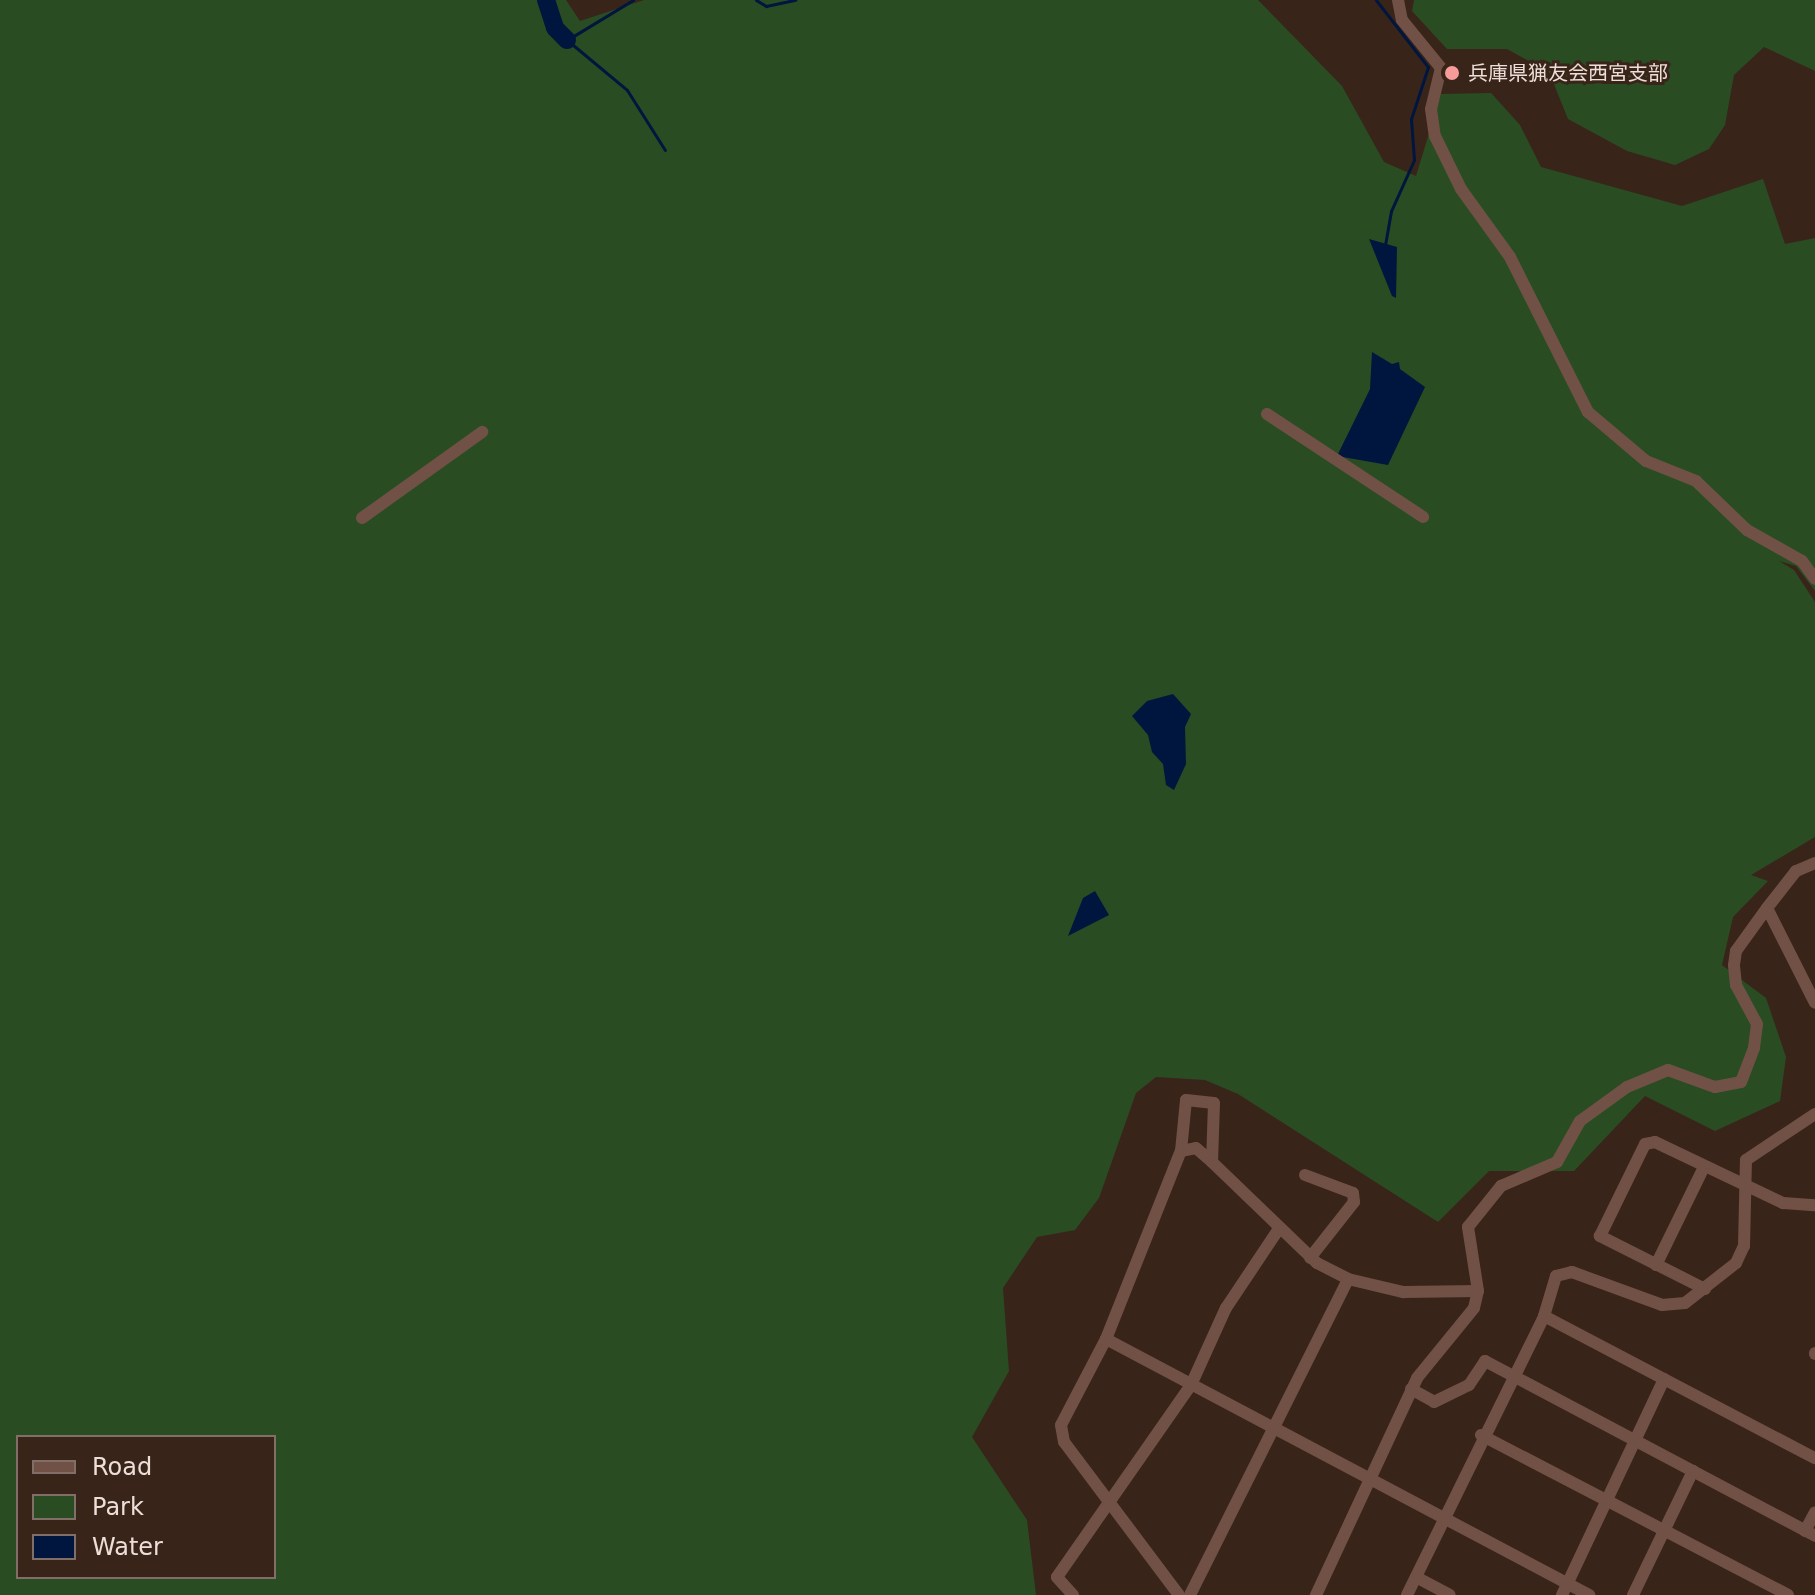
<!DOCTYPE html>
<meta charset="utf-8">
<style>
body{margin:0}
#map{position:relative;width:1815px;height:1595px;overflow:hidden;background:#39241a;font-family:"DejaVu Sans","Noto Sans JP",sans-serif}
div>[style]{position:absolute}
.green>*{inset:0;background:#2a4c22}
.water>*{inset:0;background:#00163e}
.stream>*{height:3px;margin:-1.5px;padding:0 1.5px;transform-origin:1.5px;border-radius:1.5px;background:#00163e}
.river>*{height:18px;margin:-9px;padding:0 9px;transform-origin:9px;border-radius:9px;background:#00163e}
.minor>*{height:12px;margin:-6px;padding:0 6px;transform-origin:6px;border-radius:6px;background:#715146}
.dots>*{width:22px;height:22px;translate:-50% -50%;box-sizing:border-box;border:4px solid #39241a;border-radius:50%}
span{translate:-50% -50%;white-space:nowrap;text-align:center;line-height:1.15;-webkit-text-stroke:6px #39241a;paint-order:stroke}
.poi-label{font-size:20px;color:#edded7}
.left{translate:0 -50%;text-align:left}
.legend{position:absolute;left:16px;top:1435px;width:260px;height:144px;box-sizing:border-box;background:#39241a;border:2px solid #816e66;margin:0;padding:10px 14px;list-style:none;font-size:24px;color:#edded7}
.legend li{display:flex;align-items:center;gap:16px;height:40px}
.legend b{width:40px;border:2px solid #816e66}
</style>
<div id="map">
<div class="green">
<div style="clip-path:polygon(evenodd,0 0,566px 0,580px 21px,644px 0,1258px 0,1342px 86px,1384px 162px,1416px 176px,1441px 94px,1491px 93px,1520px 125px,1541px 167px,1682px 206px,1763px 179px,1785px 244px,1815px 238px,1815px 591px,1796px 566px,1779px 561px,1794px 570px,1815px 602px,1815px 837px,1751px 875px,1768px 881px,1733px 917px,1722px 965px,1766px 998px,1786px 1057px,1780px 1101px,1715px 1131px,1645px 1096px,1574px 1171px,1489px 1171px,1438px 1222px,1238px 1094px,1205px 1080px,1156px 1077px,1136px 1093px,1099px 1198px,1075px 1230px,1037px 1237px,1003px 1288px,1009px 1371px,972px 1437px,1027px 1520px,1036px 1595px,0 1595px,0 0,18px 1437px,274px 1437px,274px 1577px,18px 1577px,18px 1437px)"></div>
<div style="clip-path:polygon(1414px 0,1815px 0,1815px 71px,1764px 47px,1734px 75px,1725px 125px,1709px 149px,1675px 165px,1627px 151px,1568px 119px,1549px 72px,1507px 49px,1447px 49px,1412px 11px)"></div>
</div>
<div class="water">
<div style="clip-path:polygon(1369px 239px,1397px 247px,1396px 298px,1392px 296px)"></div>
<div style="clip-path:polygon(1372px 352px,1392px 364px,1399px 362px,1400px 369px,1425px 387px,1388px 465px,1337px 456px,1370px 389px)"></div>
<div style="clip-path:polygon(1173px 694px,1191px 714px,1185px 727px,1186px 764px,1174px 790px,1166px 785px,1163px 764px,1152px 752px,1148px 735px,1132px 716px,1147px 701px)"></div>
<div style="clip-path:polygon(1095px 891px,1109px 915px,1068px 936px,1083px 898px)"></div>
</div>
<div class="stream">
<div style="left:633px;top:0;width:77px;rotate:148.8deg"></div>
<div style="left:567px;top:40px;width:78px;rotate:39.8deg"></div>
<div style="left:627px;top:90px;width:71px;rotate:57.7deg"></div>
<div style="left:756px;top:0;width:12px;rotate:31deg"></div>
<div style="left:766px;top:6px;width:30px;rotate:-12deg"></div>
<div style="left:1376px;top:0;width:85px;rotate:52.2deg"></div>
<div style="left:1428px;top:67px;width:55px;rotate:108.1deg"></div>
<div style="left:1411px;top:119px;width:41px;rotate:85.8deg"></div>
<div style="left:1414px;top:160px;width:56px;rotate:114.3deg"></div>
<div style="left:1391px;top:211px;width:35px;rotate:100deg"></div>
</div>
<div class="river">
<div style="left:546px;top:0;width:29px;rotate:72deg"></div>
<div style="left:555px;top:28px;width:17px;rotate:45deg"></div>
</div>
<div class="minor">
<div style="left:1398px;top:0;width:20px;rotate:79deg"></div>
<div style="left:1402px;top:20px;width:62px;rotate:50.9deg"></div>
<div style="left:1441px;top:68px;width:42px;rotate:103.7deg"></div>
<div style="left:1431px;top:109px;width:27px;rotate:82deg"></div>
<div style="left:1435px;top:136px;width:59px;rotate:63.9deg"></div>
<div style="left:1461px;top:189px;width:84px;rotate:54.2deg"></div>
<div style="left:1510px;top:257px;width:174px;rotate:63.3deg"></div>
<div style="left:1588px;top:412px;width:76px;rotate:40.2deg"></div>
<div style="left:1646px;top:461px;width:54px;rotate:21.8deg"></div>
<div style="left:1696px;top:481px;width:71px;rotate:43.9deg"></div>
<div style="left:1747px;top:530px;width:63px;rotate:29.4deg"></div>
<div style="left:1802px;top:561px;width:22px;rotate:54deg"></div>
<div style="left:1267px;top:414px;width:187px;rotate:33.4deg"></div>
<div style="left:362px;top:518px;width:148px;rotate:-35.6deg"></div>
<div style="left:1815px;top:863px;width:21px;rotate:157deg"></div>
<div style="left:1796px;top:871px;width:47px;rotate:128.1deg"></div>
<div style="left:1767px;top:908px;width:106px;rotate:63.2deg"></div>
<div style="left:1181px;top:1151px;width:15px;rotate:-11deg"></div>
<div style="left:1196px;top:1148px;width:21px;rotate:41deg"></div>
<div style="left:1305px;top:1175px;width:51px;rotate:20.6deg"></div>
<div style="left:1353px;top:1193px;width:9px;rotate:84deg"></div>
<div style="left:1354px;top:1202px;width:71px;rotate:128.2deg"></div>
<div style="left:1656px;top:1265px;width:109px;rotate:-63.9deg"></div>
<div style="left:1705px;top:1289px;width:118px;rotate:-153.2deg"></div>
<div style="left:1600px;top:1236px;width:102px;rotate:-63.9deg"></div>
<div style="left:1645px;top:1144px;width:10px;rotate:-11deg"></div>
<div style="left:1655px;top:1142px;width:142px;rotate:25.5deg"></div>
<div style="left:1783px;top:1203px;width:32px;rotate:4deg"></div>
<div style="left:1544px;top:1316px;width:306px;rotate:27.7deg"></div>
<div style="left:1106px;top:1339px;width:547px;rotate:27.92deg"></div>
<div style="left:1815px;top:1353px;width:1px;rotate:90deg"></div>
<div style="left:1411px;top:1389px;width:26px;rotate:29deg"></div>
<div style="left:1434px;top:1402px;width:39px;rotate:-26deg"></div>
<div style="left:1469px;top:1385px;width:29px;rotate:-56deg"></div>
<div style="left:1485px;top:1361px;width:374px;rotate:27.9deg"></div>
<div style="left:1481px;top:1435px;width:346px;rotate:27.5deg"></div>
<div style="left:1805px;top:1531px;width:21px;rotate:-62deg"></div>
<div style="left:1416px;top:1577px;width:38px;rotate:28deg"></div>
<div style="left:1073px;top:1595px;width:24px;rotate:-132deg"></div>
<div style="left:1057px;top:1577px;width:234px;rotate:-55.1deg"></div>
<div style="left:1191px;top:1385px;width:85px;rotate:-65.6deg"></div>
<div style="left:1226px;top:1308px;width:94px;rotate:-56.3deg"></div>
<div style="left:1179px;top:1595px;width:191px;rotate:-126.9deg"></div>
<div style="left:1064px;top:1442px;width:17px;rotate:-100deg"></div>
<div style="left:1061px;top:1425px;width:97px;rotate:-62.4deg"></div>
<div style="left:1106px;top:1339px;width:202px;rotate:-68.3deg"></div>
<div style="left:1181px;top:1151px;width:51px;rotate:-84.4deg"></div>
<div style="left:1186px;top:1100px;width:28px;rotate:6deg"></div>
<div style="left:1214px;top:1103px;width:59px;rotate:91.9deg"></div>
<div style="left:1212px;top:1162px;width:146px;rotate:43.9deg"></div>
<div style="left:1317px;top:1263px;width:35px;rotate:27deg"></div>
<div style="left:1348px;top:1279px;width:57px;rotate:13.3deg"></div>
<div style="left:1403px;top:1292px;width:75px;rotate:-0.8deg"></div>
<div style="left:1190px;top:1595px;width:353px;rotate:-63.4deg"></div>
<div style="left:1316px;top:1595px;width:239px;rotate:-65deg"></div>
<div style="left:1417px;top:1378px;width:90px;rotate:-50.8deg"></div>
<div style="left:1474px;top:1308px;width:17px;rotate:-77deg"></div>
<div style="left:1478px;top:1291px;width:65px;rotate:-98.9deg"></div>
<div style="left:1468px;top:1227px;width:53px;rotate:-51.2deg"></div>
<div style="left:1501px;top:1186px;width:61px;rotate:-23.2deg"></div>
<div style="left:1557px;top:1162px;width:47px;rotate:-60.7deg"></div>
<div style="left:1580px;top:1121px;width:58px;rotate:-35.9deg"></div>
<div style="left:1627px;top:1087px;width:44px;rotate:-22.5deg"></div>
<div style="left:1668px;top:1070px;width:50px;rotate:19.9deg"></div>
<div style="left:1715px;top:1087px;width:26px;rotate:-11deg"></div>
<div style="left:1741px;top:1082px;width:36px;rotate:-69deg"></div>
<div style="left:1754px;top:1048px;width:24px;rotate:-83deg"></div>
<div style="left:1757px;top:1024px;width:44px;rotate:-118.3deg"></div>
<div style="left:1736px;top:985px;width:20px;rotate:-96deg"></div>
<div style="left:1734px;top:965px;width:14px;rotate:-82deg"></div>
<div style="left:1736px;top:951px;width:53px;rotate:-54.2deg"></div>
<div style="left:1407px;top:1595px;width:311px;rotate:-63.8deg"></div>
<div style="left:1544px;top:1316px;width:42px;rotate:-73.3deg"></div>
<div style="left:1556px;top:1276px;width:16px;rotate:-14deg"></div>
<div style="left:1572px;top:1272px;width:96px;rotate:20.1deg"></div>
<div style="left:1662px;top:1305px;width:23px;rotate:-5deg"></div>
<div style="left:1685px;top:1303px;width:65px;rotate:-38.1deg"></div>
<div style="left:1736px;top:1263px;width:19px;rotate:-65deg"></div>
<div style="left:1744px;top:1246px;width:86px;rotate:-88.7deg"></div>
<div style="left:1746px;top:1160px;width:83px;rotate:-33.7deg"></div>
<div style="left:1562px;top:1595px;width:239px;rotate:-64.7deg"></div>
<div style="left:1633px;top:1595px;width:138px;rotate:-64.2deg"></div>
</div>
<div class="dots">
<div style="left:1452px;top:73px;background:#f59b99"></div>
</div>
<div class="poi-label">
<span class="left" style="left:1468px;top:73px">兵庫県猟友会西宮支部</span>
</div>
<ul class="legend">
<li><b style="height:10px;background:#715146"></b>Road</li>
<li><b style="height:22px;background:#2a4c22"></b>Park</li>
<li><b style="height:22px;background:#00163e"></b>Water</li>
</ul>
</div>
